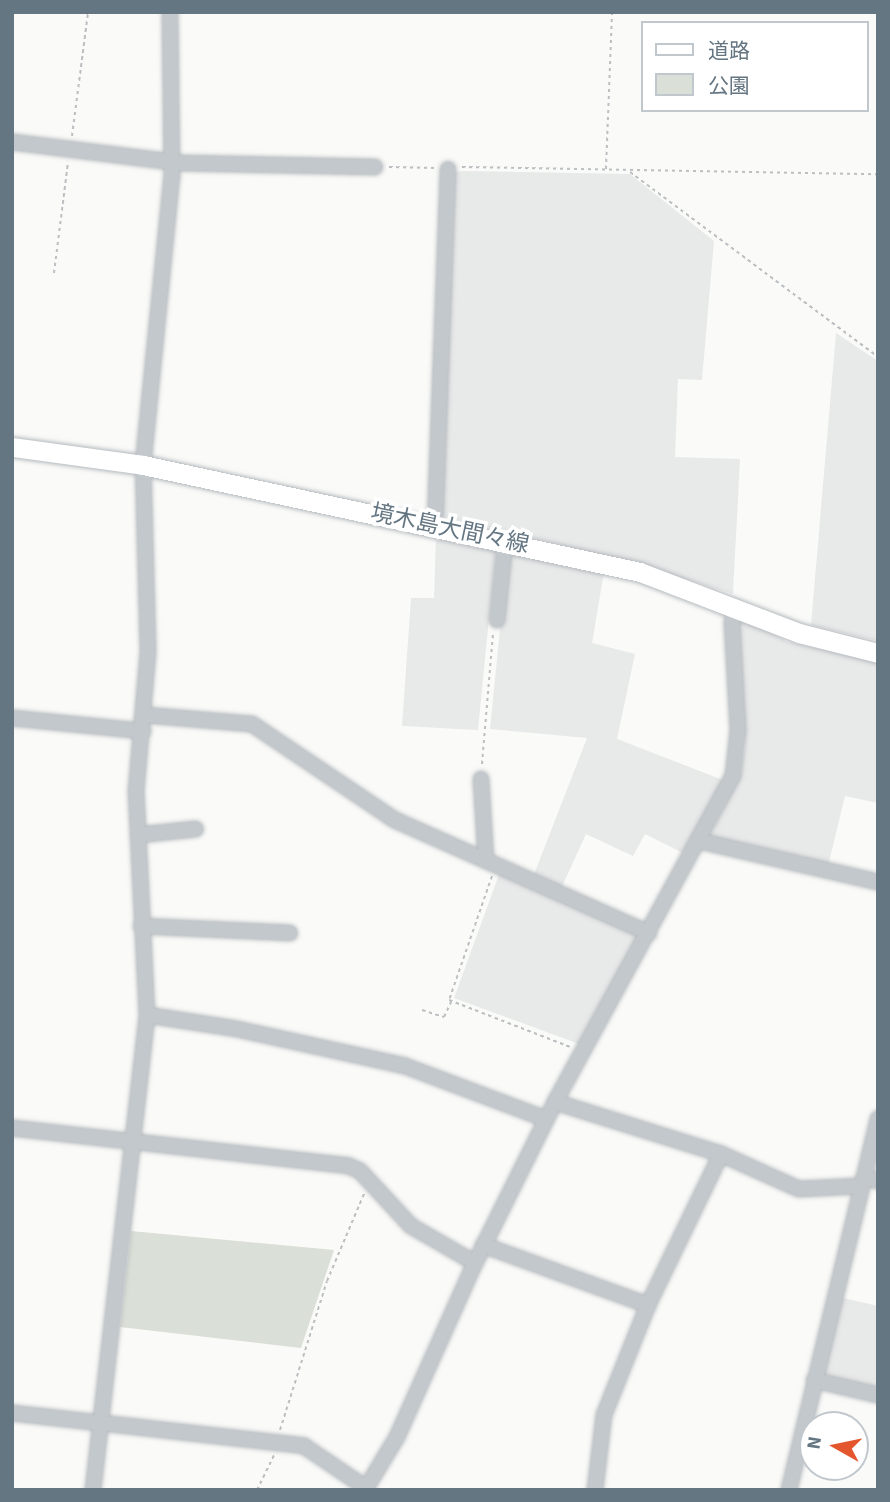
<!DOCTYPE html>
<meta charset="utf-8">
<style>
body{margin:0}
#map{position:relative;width:890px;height:1502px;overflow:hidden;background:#fafaf8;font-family:"Source Sans 3","Noto Sans JP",sans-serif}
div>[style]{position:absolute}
.built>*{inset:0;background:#e8e9e9}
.green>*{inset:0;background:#dadfd7}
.path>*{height:2px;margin-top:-1px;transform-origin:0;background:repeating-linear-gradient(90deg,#bbbfc2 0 3.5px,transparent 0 7px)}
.roads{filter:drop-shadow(0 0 2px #b5babe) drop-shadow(0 0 2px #b5babe)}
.minor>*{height:14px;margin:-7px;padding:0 7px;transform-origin:7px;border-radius:7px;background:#c3c8cc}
.major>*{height:19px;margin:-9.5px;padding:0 9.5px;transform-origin:9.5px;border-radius:9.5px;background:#fff}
span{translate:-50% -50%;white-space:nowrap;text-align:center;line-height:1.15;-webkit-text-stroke:7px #fff;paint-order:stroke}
.street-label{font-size:23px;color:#657683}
.frame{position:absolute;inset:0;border:14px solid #657683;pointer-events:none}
.legend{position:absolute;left:641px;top:21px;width:228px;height:91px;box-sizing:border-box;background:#fff;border:2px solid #c1c8cd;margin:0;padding:9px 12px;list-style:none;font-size:21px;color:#657683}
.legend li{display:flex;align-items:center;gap:14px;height:35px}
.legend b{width:35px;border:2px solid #c1c8cd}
.north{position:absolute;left:799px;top:1411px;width:70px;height:70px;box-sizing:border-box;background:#fff;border:2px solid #c1c8cd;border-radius:50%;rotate:279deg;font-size:19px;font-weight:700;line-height:28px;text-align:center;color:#657683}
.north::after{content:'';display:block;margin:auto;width:24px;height:32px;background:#e4572e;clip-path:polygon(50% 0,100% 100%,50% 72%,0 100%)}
</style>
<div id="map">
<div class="built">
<div style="clip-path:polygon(461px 171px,630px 174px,714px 241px,702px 380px,678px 379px,675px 457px,740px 459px,733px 594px,632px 562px,442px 516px,454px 173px)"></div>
<div style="clip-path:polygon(836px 333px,878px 361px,878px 641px,811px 625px)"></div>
<div style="clip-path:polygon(436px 534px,496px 547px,478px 730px,402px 726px,411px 598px,434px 598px)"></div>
<div style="clip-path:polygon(508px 549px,604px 572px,592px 643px,635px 654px,617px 739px,723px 780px,685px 854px,645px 834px,633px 856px,586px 834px,560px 891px,533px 877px,587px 738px,490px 729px)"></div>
<div style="clip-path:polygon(743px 619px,788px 642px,878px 662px,878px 803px,845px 796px,828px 866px,710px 836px,741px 774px,745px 746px,738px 622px)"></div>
<div style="clip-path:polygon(500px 872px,641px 936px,579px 1044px,454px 998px)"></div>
<div style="clip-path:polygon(839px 1297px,878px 1306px,878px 1388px,821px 1374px)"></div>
</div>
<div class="green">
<div style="clip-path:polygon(131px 1231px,334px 1250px,301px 1348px,120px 1327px)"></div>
</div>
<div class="path">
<div style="left:72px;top:136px;width:125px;rotate:-82.6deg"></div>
<div style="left:389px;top:167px;width:47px;rotate:1.2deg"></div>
<div style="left:462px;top:167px;width:416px;rotate:1deg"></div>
<div style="left:606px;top:169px;width:157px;rotate:-87.8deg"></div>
<div style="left:630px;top:172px;width:309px;rotate:36.7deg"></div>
<div style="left:54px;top:273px;width:112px;rotate:-82.8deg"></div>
<div style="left:482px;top:764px;width:130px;rotate:-85.2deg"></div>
<div style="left:492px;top:876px;width:131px;rotate:109.1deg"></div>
<div style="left:449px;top:1000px;width:130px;rotate:21.2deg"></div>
<div style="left:422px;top:1010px;width:23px;rotate:18deg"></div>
<div style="left:444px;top:1017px;width:17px;rotate:-65deg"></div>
<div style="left:280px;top:1430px;width:156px;rotate:-72.5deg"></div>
<div style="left:327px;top:1281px;width:95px;rotate:-67deg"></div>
<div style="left:257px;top:1490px;width:39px;rotate:-64deg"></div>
</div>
<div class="roads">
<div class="minor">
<div style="left:12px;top:142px;width:170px;rotate:7.1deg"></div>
<div style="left:181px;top:163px;width:194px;rotate:1.2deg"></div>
<div style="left:435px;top:525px;width:356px;rotate:-87.9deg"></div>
<div style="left:497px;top:620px;width:79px;rotate:-84.2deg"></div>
<div style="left:145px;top:715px;width:107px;rotate:4.8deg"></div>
<div style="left:252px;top:724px;width:172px;rotate:33.9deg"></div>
<div style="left:395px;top:820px;width:278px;rotate:24deg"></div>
<div style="left:12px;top:718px;width:132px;rotate:5.7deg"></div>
<div style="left:481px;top:779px;width:82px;rotate:86.5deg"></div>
<div style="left:138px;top:835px;width:58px;rotate:-5.9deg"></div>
<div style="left:699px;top:841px;width:184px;rotate:12.9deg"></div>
<div style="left:141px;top:926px;width:149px;rotate:2.7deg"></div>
<div style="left:147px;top:1015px;width:91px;rotate:8.8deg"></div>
<div style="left:237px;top:1029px;width:172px;rotate:12.4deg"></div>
<div style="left:405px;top:1066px;width:151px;rotate:20.6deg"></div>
<div style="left:555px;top:1102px;width:174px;rotate:17.4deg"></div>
<div style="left:721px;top:1154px;width:85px;rotate:24.2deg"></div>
<div style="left:799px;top:1189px;width:62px;rotate:-2.8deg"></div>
<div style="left:12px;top:1128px;width:339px;rotate:6.4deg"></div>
<div style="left:349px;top:1166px;width:12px;rotate:24deg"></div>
<div style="left:360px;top:1171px;width:75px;rotate:47.2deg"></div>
<div style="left:411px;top:1226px;width:74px;rotate:30deg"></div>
<div style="left:864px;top:1177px;width:15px;rotate:16deg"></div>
<div style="left:483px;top:1245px;width:176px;rotate:20deg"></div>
<div style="left:814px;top:1380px;width:66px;rotate:13.2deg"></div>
<div style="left:12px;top:1413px;width:294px;rotate:6.4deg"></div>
<div style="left:304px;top:1446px;width:75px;rotate:34.1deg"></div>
<div style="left:93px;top:1490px;width:478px;rotate:-83.5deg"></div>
<div style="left:147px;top:1015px;width:223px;rotate:-92.8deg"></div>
<div style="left:136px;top:792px;width:142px;rotate:-85.1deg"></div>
<div style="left:148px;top:651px;width:186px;rotate:-91.5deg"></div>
<div style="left:143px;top:465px;width:289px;rotate:-84.3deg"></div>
<div style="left:172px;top:177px;width:165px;rotate:-90.7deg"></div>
<div style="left:365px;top:1490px;width:62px;rotate:-58.9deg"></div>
<div style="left:397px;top:1437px;width:191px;rotate:-65.9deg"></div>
<div style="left:475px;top:1263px;width:180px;rotate:-63.6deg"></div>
<div style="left:555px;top:1102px;width:371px;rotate:-61.4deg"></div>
<div style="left:733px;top:776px;width:46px;rotate:-83.8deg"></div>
<div style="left:738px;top:730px;width:108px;rotate:-93.2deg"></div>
<div style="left:732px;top:622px;width:15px;rotate:-74deg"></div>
<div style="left:595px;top:1490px;width:76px;rotate:-83.2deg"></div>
<div style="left:604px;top:1415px;width:118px;rotate:-68.2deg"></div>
<div style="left:648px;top:1305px;width:168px;rotate:-64.2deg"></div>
<div style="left:789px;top:1490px;width:382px;rotate:-76.5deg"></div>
</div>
<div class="major">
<div style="left:12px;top:447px;width:132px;rotate:7.8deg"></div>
<div style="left:143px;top:465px;width:508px;rotate:12.15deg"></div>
<div style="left:640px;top:572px;width:170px;rotate:21deg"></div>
<div style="left:799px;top:633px;width:81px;rotate:14.2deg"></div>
</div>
</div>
<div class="street-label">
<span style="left:450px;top:529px;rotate:12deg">境木島大間々線</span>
</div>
<div class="frame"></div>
<ul class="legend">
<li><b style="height:9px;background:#fff"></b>道路</li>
<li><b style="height:19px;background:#dadfd7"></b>公園</li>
</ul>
<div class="north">N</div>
</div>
